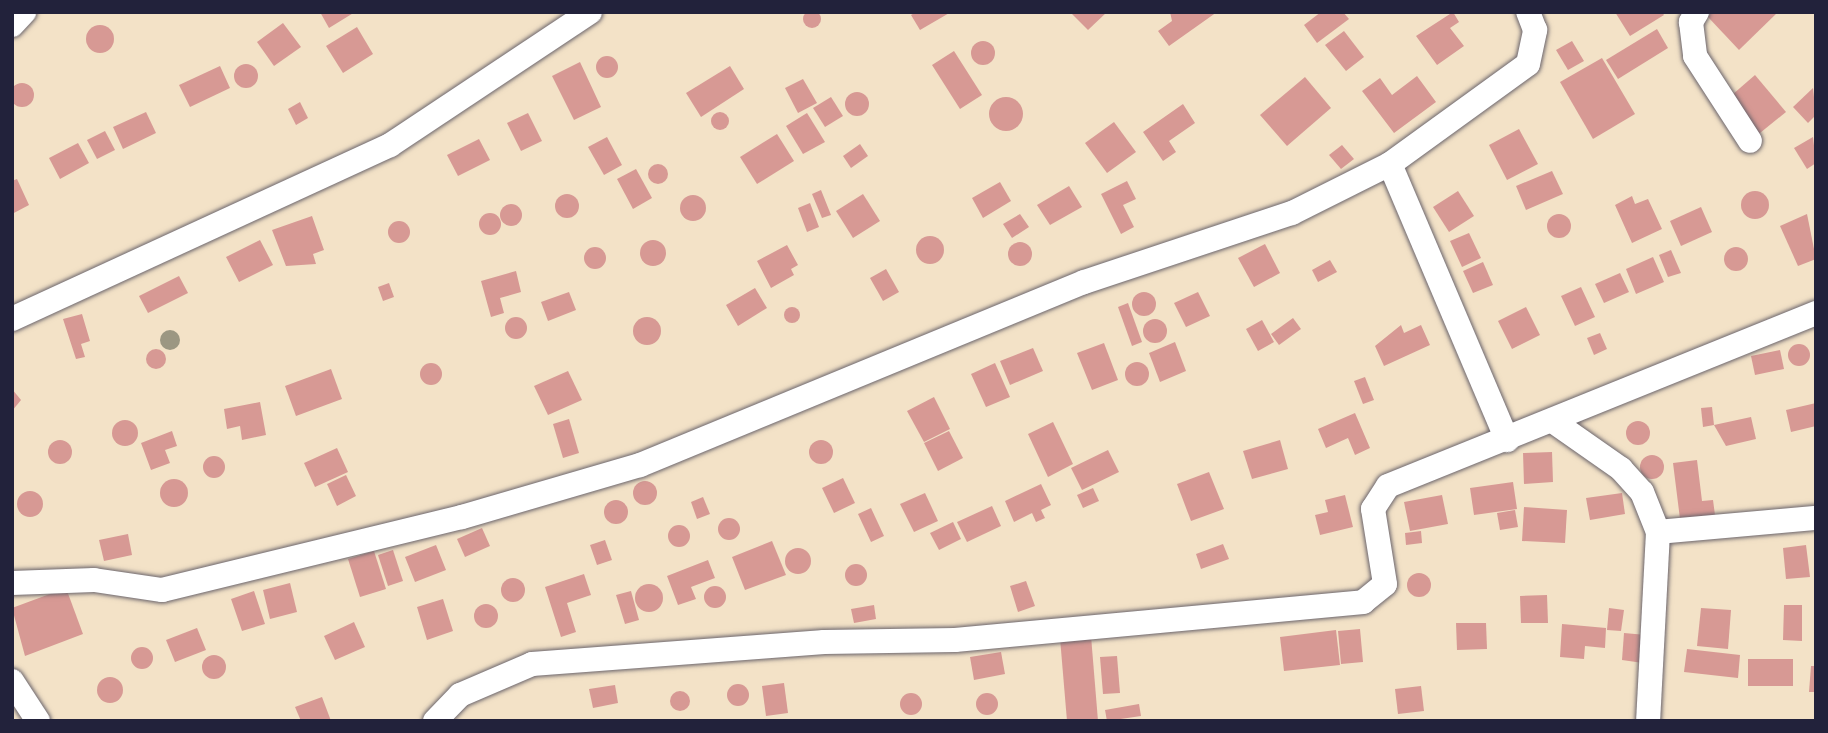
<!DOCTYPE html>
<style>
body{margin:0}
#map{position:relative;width:1828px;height:733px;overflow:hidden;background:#f3e2c7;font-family:"Old Standard TT",serif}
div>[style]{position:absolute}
.building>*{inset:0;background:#d79994}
.round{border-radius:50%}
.roads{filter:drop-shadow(0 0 2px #6b656c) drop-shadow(0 0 2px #6b656c)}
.street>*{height:24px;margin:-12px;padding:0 12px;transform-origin:12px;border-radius:12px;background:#fff}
.trees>*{width:20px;height:20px;margin:-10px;border-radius:50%;background:#9c9782}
span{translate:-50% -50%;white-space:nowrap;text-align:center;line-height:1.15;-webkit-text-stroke:5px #fdfcf7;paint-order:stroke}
.frame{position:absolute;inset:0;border:14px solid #22223b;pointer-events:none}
</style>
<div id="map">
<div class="building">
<div class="round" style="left:803px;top:10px;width:18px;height:18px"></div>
<div style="clip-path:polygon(320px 12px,355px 12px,329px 28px)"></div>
<div style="clip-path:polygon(916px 12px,951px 12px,920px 30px,911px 15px)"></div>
<div style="clip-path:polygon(1070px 12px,1107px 12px,1088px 30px)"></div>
<div style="clip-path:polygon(1170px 12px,1217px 12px,1169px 46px,1158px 31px,1172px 21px)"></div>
<div style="clip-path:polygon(1321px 12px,1343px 12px,1349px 19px,1317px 43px,1304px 25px)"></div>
<div style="clip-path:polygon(1453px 12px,1459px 22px,1450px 28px,1464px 46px,1437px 65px,1416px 36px)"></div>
<div style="clip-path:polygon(1615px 12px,1662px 12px,1664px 15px,1630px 36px)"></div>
<div style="clip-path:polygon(1712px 12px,1778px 12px,1739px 50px,1708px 17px)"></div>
<div style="clip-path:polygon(283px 23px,301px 47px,274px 66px,257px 42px)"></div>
<div class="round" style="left:86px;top:25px;width:28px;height:28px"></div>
<div style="clip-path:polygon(357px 27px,373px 54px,343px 73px,326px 46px)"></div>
<div style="clip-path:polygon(1657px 29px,1668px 48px,1618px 79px,1606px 60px)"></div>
<div style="clip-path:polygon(1344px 31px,1364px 57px,1346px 71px,1325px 45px)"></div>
<div style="clip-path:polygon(1572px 41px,1584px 61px,1568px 70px,1556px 50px)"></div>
<div class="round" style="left:971px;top:41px;width:24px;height:24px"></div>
<div style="clip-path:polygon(954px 51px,982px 95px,960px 109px,932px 65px)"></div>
<div class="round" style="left:596px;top:56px;width:22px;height:22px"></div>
<div style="clip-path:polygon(1602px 58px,1635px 114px,1593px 139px,1560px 82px)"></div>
<div style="clip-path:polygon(580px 62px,601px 107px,574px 120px,552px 76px)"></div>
<div class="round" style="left:234px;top:64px;width:24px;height:24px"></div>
<div style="clip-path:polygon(220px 66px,230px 88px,190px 107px,179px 85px)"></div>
<div style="clip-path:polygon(730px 66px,744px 89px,701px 117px,686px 93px)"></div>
<div style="clip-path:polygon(1755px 75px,1786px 112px,1755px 137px,1725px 101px)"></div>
<div style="clip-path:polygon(1417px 76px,1436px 102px,1394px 133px,1362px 91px,1380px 78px,1392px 95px)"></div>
<div style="clip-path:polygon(1305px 77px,1331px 108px,1287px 146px,1260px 115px)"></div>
<div style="clip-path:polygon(803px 79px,817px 103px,798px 113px,785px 88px)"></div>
<div class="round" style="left:10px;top:83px;width:24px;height:24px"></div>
<div style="clip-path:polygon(1813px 88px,1816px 115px,1808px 123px,1793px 107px)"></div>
<div class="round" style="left:845px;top:92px;width:24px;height:24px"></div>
<div class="round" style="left:989px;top:97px;width:34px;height:34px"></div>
<div style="clip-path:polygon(831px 97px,843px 116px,825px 127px,813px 108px)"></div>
<div style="clip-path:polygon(300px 102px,308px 118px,296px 125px,288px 109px)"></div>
<div style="clip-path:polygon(1183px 104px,1195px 123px,1169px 141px,1176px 152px,1163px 161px,1143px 132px)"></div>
<div class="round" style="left:711px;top:112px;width:18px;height:18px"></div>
<div style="clip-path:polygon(146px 112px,156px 133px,123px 149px,113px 127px)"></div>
<div style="clip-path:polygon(528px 113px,542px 141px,521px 151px,507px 123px)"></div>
<div style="clip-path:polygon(807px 113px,825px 142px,803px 154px,786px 126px)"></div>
<div style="clip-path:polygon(1114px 122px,1136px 152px,1107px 173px,1085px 143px)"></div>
<div style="clip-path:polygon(1519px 129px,1538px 164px,1507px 180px,1489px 145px)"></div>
<div style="clip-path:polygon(105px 131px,115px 150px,97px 159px,87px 140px)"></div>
<div style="clip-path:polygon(777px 134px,794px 161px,757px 184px,740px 157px)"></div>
<div style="clip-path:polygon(607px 137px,622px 165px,604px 175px,588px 147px)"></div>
<div style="clip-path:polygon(1813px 137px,1816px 163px,1807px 169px,1794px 148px)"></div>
<div style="clip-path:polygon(479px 139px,490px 160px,458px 176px,447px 155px)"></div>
<div style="clip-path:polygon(78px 143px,89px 163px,60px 179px,49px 158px)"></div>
<div style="clip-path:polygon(860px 144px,868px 156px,851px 168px,843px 156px)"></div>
<div style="clip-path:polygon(1342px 145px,1354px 159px,1341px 169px,1329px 155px)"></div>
<div class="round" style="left:648px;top:164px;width:20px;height:20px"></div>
<div style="clip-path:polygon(636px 169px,652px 198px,633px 209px,617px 179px)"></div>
<div style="clip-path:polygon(1552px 171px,1563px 194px,1526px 210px,1516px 186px)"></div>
<div style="clip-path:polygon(17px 179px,29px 205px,12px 214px,12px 181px)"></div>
<div style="clip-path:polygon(1127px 181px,1136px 199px,1123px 205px,1134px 227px,1121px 234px,1101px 194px)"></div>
<div style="clip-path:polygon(1000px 182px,1011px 201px,983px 218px,972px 198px)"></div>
<div style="clip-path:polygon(1069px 186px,1082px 207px,1050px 225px,1037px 205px)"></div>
<div style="clip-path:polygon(821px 190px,831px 215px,822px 218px,812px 194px)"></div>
<div style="clip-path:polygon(1458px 191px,1474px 216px,1449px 232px,1433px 207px)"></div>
<div class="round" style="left:1741px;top:191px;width:28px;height:28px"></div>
<div class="round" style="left:555px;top:194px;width:24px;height:24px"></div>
<div style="clip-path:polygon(863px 194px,880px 221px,853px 238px,836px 211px)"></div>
<div class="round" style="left:680px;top:195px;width:26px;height:26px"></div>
<div style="clip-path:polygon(1632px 196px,1635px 204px,1648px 199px,1662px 229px,1632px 243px,1615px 205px)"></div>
<div style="clip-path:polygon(810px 203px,819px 227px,807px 232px,798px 208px)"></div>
<div class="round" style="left:500px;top:204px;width:22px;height:22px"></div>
<div style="clip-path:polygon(1701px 207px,1712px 232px,1681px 246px,1670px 221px)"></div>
<div class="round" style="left:479px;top:213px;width:22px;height:22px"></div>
<div style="clip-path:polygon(1020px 214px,1029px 227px,1012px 238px,1003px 224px)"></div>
<div style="clip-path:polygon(1807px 214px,1816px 259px,1798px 266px,1780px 226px)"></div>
<div class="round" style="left:1547px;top:214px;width:24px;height:24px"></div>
<div style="clip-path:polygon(312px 216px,324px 250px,313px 254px,316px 264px,286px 266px,272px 230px)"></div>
<div class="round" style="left:388px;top:221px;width:22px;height:22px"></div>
<div style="clip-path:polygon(1469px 233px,1481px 258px,1462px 267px,1450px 241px)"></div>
<div class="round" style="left:916px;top:236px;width:28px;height:28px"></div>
<div style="clip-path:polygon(260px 240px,273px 265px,239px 282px,226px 257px)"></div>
<div class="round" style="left:640px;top:240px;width:26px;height:26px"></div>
<div class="round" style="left:1008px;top:242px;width:24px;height:24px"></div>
<div style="clip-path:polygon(1265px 244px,1280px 273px,1254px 287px,1238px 258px)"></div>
<div style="clip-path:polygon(787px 245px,798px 265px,791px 269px,794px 275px,771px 288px,757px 261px)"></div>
<div class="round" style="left:584px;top:247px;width:22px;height:22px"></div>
<div class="round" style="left:1724px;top:247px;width:24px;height:24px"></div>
<div style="clip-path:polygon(1671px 250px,1681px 273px,1668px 277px,1659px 255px)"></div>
<div style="clip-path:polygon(1653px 257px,1664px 282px,1636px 294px,1626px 269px)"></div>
<div style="clip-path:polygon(1330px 260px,1337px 272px,1318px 282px,1312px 270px)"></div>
<div style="clip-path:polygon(1483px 262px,1493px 285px,1473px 293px,1463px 271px)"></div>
<div style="clip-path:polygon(886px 269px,899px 292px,883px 301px,870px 278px)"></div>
<div style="clip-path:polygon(516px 271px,521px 292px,500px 298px,504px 313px,491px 317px,481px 281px)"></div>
<div style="clip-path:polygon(1620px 273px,1629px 292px,1604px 303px,1595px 284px)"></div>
<div style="clip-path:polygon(179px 276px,188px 293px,148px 313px,139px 296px)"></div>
<div style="clip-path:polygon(389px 283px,394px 297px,383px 301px,378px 287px)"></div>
<div style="clip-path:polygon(1581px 287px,1595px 317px,1575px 326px,1561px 296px)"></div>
<div style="clip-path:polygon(755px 288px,767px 308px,738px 326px,726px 305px)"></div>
<div style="clip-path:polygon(569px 292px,576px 310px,548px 321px,541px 302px)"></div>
<div style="clip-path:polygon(1198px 292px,1210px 316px,1186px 327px,1174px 303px)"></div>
<div class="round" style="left:1132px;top:292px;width:24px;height:24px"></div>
<div style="clip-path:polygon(1128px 303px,1142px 342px,1132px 346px,1118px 307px)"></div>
<div class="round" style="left:784px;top:307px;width:16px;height:16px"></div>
<div style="clip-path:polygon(1526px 307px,1540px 335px,1512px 349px,1498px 321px)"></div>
<div style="clip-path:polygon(82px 314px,90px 341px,81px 344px,85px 357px,76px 359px,63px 319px)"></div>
<div class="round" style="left:505px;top:317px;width:22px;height:22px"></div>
<div class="round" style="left:633px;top:317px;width:28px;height:28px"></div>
<div style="clip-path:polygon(1293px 318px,1301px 329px,1279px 345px,1271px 334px)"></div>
<div class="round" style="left:1143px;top:319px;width:24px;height:24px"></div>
<div style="clip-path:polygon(1262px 320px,1274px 342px,1258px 351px,1246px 329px)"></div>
<div style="clip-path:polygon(1401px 325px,1404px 333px,1421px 325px,1430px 345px,1384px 366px,1375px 346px)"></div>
<div style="clip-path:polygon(1600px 333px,1607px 349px,1594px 355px,1587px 338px)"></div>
<div style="clip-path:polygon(1175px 342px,1186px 371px,1160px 382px,1149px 353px)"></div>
<div style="clip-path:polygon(1104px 343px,1118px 380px,1092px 390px,1077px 353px)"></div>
<div class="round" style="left:1788px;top:344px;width:22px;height:22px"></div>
<div style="clip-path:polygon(1033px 348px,1043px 371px,1010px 385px,1000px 361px)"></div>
<div class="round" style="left:146px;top:349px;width:20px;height:20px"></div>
<div style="clip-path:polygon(1780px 350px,1784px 369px,1755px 375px,1751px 356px)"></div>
<div class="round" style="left:1125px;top:362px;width:24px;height:24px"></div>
<div style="clip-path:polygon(995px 363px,1010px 397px,986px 407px,971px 374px)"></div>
<div class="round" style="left:420px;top:363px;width:22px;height:22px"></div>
<div style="clip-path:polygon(331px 369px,342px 399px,296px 416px,285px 386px)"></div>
<div style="clip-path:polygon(568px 371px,582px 400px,548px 415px,534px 386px)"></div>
<div style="clip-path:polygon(1365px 377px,1374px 400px,1363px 404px,1354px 381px)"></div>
<div style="clip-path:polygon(12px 389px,21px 400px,12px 411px)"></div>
<div style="clip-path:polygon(934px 397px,950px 429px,924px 442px,907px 411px)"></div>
<div style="clip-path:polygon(260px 402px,266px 435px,242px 440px,240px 426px,227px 429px,224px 409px)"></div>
<div style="clip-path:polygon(1816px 403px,1816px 426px,1791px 432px,1786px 410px)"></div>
<div style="clip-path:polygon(1712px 407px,1714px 425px,1703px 427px,1701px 408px)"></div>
<div style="clip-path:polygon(1355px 413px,1370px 448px,1355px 455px,1348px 438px,1326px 448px,1318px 429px)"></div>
<div style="clip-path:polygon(1751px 417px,1756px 439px,1726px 446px,1714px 425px)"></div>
<div style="clip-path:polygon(569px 419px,579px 453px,563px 458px,553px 424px)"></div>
<div class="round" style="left:112px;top:420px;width:26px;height:26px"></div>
<div class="round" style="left:1626px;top:421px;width:24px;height:24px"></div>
<div style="clip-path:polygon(1053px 422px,1073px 464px,1048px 477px,1028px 434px)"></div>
<div style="clip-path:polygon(172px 431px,177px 446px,165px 450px,170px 463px,151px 470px,141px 443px)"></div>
<div style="clip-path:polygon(949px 431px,963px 458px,938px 471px,924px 443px)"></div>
<div class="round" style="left:809px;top:440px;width:24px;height:24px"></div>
<div style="clip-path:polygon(1280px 440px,1288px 469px,1252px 479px,1243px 451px)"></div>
<div class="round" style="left:48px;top:440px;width:24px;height:24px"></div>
<div style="clip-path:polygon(337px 448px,348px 472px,315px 487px,304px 463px)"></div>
<div style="clip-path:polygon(1108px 450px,1119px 472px,1082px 490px,1071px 468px)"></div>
<div style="clip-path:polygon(1552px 452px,1553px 482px,1524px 484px,1523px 453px)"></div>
<div class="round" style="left:1640px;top:455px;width:24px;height:24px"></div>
<div class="round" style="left:203px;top:456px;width:22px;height:22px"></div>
<div style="clip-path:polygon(1697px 460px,1702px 501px,1713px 500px,1715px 515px,1680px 519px,1673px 463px)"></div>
<div style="clip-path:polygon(1209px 472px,1224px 509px,1191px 521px,1177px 484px)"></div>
<div style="clip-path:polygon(346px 475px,356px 496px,337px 506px,327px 484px)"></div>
<div style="clip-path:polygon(843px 478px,855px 503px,834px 513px,822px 488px)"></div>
<div class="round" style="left:160px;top:479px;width:28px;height:28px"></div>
<div class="round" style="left:633px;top:481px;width:24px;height:24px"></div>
<div style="clip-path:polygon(1513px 482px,1517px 509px,1474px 515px,1470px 488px)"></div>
<div style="clip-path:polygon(1041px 484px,1051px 505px,1041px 510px,1045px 518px,1036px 522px,1032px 513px,1014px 522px,1005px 501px)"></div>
<div style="clip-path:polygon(1093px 488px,1099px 501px,1083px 508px,1077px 495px)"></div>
<div class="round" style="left:17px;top:491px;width:26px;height:26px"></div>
<div style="clip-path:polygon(925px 493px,938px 521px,914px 532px,900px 504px)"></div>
<div style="clip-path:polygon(1622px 493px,1625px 514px,1590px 520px,1586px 498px)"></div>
<div style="clip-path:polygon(1345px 495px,1353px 527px,1320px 535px,1315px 515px,1328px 512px,1325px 500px)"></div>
<div style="clip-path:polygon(1442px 495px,1448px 524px,1410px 531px,1404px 502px)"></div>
<div style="clip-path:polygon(703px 497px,710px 514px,697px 519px,691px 502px)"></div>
<div class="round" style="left:604px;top:500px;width:24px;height:24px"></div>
<div style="clip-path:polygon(992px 506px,1001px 526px,967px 542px,957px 522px)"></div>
<div style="clip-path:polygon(1524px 507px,1567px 510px,1565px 543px,1522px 541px)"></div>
<div style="clip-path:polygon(871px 508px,884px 536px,871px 542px,858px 514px)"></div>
<div style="clip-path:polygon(1515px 510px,1518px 527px,1500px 530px,1497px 513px)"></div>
<div class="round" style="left:718px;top:518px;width:22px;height:22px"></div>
<div style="clip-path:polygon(953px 522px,961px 539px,939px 550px,930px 533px)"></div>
<div class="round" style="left:668px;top:525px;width:22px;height:22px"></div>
<div style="clip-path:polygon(482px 528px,490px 546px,465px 557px,457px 539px)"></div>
<div style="clip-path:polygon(1421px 531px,1422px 543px,1406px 545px,1405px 533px)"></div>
<div style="clip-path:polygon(128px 534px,132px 555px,104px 561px,99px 540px)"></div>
<div style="clip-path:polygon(605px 540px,612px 560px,597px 565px,590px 545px)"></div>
<div style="clip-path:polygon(772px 541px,786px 575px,745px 590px,732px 557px)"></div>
<div style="clip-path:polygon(1223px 544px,1229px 559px,1201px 569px,1196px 554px)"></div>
<div style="clip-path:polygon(436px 545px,446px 570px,415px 582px,405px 557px)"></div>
<div style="clip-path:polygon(1806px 545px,1810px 577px,1786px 579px,1783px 548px)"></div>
<div class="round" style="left:785px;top:548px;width:26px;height:26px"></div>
<div style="clip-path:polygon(393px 550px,403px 581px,388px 586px,378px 555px)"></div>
<div style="clip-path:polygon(374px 551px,386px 589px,360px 597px,348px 559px)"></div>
<div style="clip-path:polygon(708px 560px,715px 578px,691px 587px,696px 599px,678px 605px,667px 576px)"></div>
<div class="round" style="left:845px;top:564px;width:22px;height:22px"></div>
<div class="round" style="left:1407px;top:573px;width:24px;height:24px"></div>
<div style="clip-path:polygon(584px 574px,591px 595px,567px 603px,576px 632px,561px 637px,545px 587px)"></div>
<div class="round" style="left:501px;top:578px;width:24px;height:24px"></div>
<div style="clip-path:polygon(1026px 581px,1035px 606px,1018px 612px,1010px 586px)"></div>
<div style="clip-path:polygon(290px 583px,297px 612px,270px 619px,263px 590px)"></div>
<div class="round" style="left:635px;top:584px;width:28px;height:28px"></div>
<div class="round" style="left:704px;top:586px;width:22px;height:22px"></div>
<div style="clip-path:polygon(66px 588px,83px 634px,25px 656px,12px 608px)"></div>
<div style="clip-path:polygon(254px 591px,265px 624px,242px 631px,231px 599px)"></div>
<div style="clip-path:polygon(631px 591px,639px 620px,625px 624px,616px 595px)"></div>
<div style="clip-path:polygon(1547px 595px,1548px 623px,1521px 623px,1520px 596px)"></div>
<div style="clip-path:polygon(443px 599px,453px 631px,427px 640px,417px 607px)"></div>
<div class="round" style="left:474px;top:604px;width:24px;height:24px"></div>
<div style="clip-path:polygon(874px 605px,876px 619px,854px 623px,851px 609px)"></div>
<div style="clip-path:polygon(1784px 605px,1802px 605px,1802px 641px,1783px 640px)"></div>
<div style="clip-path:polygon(1609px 608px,1624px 610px,1621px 631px,1607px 630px)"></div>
<div style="clip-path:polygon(1701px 608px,1731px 610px,1728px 649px,1697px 646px)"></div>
<div style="clip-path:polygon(354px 622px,365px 647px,335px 660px,324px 636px)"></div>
<div style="clip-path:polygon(1456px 623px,1486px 623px,1487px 649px,1457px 650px)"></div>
<div style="clip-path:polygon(1562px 624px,1606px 628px,1605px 648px,1585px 646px,1584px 659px,1560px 657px)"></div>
<div style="clip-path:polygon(197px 628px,206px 650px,175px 662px,166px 640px)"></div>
<div style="clip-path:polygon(1360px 629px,1363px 662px,1341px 664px,1338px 631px)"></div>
<div style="clip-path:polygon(1336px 630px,1340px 665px,1284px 671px,1280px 637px)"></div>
<div style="clip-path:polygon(1624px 633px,1646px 635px,1643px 663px,1622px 660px)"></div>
<div style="clip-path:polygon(1091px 636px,1098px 721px,1067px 721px,1060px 638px)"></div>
<div class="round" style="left:131px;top:647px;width:22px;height:22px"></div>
<div style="clip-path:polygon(1687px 649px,1740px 655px,1738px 678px,1684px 672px)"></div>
<div style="clip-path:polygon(1001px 652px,1005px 674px,974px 680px,970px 657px)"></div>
<div class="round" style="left:202px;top:655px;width:24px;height:24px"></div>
<div style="clip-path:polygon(1117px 656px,1120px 693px,1103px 694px,1100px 657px)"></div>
<div style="clip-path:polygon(1748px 659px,1793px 659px,1793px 686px,1748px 686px)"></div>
<div style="clip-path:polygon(1811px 666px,1816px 666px,1816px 692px,1809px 692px)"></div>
<div class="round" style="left:97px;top:677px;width:26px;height:26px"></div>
<div style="clip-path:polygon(784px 683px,788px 713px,766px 716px,762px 686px)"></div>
<div class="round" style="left:727px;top:684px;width:22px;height:22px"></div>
<div style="clip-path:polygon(615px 685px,618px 703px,593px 708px,589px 689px)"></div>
<div style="clip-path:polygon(1421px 686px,1424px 711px,1398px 714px,1395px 689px)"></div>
<div class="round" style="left:670px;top:691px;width:20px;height:20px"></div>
<div class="round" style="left:900px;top:693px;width:22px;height:22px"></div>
<div class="round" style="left:976px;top:693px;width:22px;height:22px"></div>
<div style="clip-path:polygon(322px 697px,331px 721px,301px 721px,295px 707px)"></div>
<div style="clip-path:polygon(1139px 704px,1141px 716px,1107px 721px,1105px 710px)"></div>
</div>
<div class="roads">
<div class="street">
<div style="left:1697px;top:12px;width:12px;rotate:121deg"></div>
<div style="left:1691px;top:22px;width:34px;rotate:83deg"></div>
<div style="left:1695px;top:56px;width:101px;rotate:57.1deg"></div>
<div style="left:12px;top:25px;width:18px;rotate:-47deg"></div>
<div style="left:1390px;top:164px;width:300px;rotate:67deg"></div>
<div style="left:12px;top:319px;width:416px;rotate:-24.7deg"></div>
<div style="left:390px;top:145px;width:240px;rotate:-33.6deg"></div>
<div style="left:1554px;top:422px;width:82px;rotate:35deg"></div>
<div style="left:1621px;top:469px;width:31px;rotate:48deg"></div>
<div style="left:1642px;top:492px;width:43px;rotate:68.2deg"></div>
<div style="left:1658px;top:532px;width:189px;rotate:93deg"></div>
<div style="left:1658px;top:532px;width:159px;rotate:-5.1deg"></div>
<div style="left:12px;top:583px;width:82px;rotate:-2.1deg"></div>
<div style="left:94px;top:580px;width:69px;rotate:8.4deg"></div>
<div style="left:162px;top:590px;width:309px;rotate:-13.7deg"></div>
<div style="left:462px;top:517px;width:185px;rotate:-16.3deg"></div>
<div style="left:640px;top:465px;width:480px;rotate:-22.4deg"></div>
<div style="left:1084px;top:282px;width:219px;rotate:-18.4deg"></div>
<div style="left:1292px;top:213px;width:110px;rotate:-26.6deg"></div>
<div style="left:1390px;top:164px;width:170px;rotate:-35.9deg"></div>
<div style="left:1528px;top:64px;width:35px;rotate:-78deg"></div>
<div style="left:1535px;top:30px;width:19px;rotate:-111deg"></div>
<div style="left:12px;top:681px;width:48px;rotate:57deg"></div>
<div style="left:435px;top:721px;width:36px;rotate:-46deg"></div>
<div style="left:460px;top:695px;width:78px;rotate:-23.3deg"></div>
<div style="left:532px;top:664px;width:293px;rotate:-4.3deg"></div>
<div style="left:824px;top:642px;width:131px;rotate:-0.9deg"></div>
<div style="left:955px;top:640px;width:410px;rotate:-5.3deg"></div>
<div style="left:1363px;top:602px;width:28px;rotate:-39deg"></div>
<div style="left:1385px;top:584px;width:76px;rotate:-99.1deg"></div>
<div style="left:1373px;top:509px;width:27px;rotate:-57deg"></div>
<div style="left:1388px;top:486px;width:462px;rotate:-22deg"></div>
</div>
</div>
<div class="trees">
<div style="left:170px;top:340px"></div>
</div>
<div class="frame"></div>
</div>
